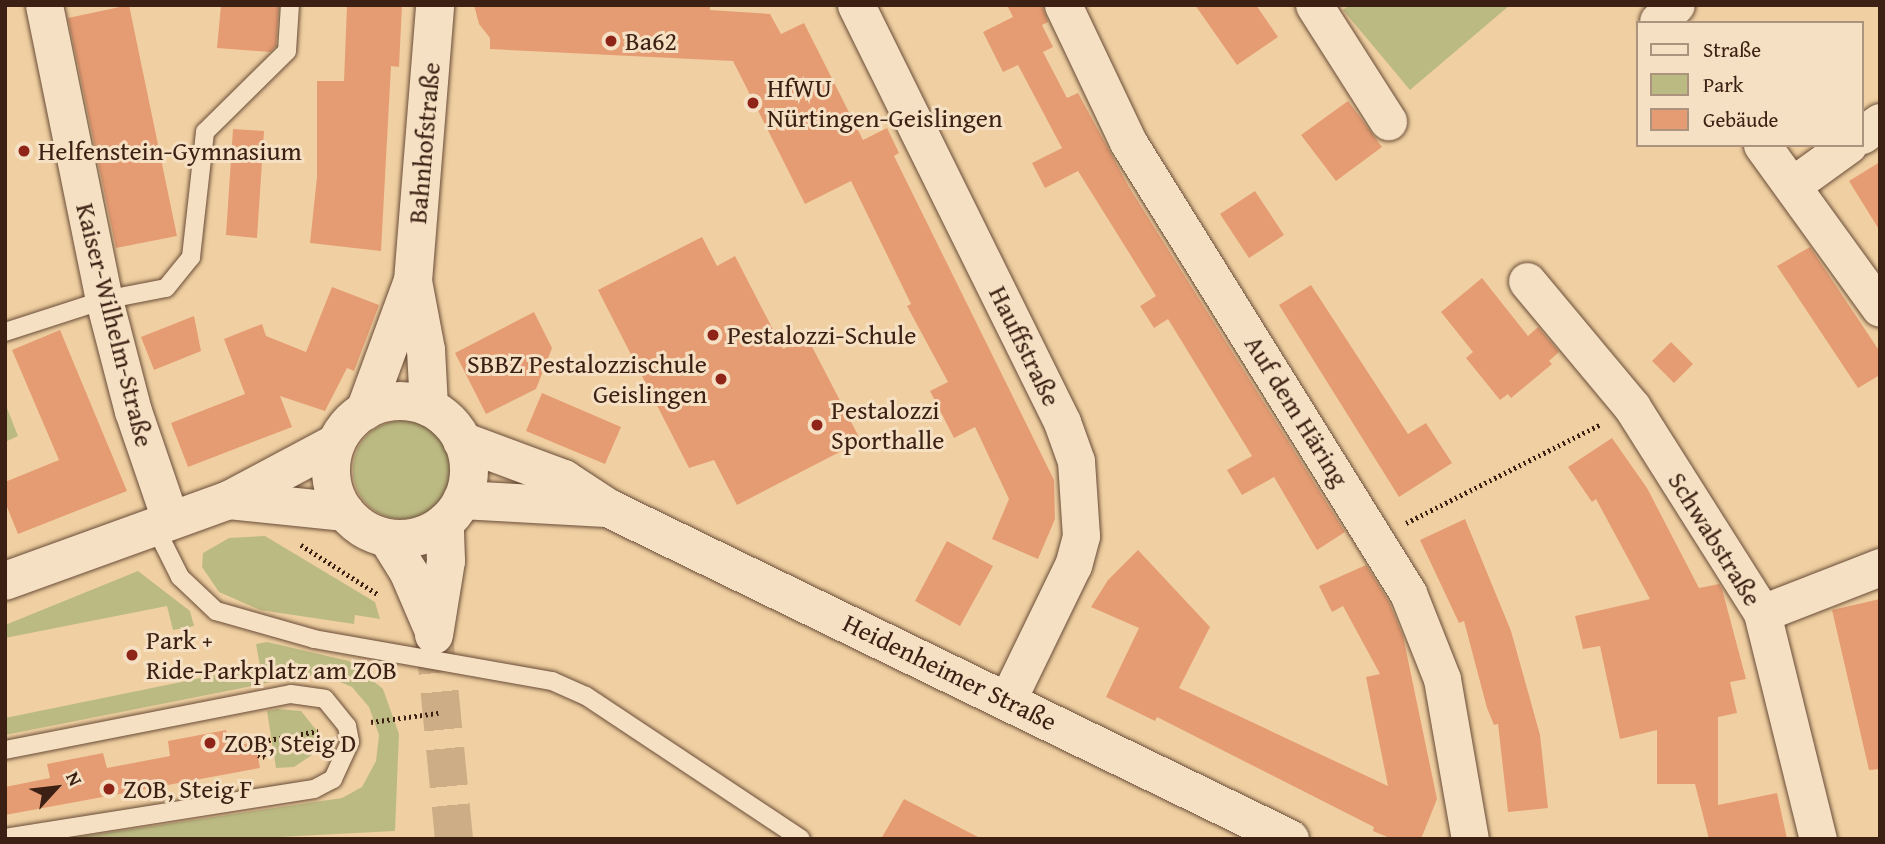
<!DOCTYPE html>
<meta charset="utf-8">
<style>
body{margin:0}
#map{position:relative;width:1885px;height:844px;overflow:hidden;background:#f0d0a2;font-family:"Gentium Book Plus",serif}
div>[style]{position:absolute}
.green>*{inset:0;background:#bcba83}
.round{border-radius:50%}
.building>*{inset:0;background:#e59c73}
.tertiary-tunnel>*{height:38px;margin-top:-19px;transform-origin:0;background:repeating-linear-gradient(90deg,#ccad85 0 38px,transparent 0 57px)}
.path>*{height:4.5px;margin-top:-2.25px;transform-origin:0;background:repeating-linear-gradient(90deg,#3c2013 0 2px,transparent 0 5.5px)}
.roads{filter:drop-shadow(0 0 2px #694c37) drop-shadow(0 0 2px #694c37)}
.service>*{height:18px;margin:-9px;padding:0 9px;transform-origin:9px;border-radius:9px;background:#f5e0c3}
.minor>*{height:37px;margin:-18.5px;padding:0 18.5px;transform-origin:18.5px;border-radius:18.5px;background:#f5e0c3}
.tertiary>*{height:38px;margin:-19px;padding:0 19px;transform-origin:19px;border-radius:19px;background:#f5e0c3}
.tertiary>.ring{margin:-19px;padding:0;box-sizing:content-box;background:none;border:38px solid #f5e0c3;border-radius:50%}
.dots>*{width:19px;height:19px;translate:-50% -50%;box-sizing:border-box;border:4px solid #f5e0c3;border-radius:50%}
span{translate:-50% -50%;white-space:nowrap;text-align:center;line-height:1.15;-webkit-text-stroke:6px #f5e0c3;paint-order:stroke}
.poi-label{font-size:26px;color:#3c2013}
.left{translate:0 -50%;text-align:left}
.right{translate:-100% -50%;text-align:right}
.street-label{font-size:26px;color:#3c2013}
.frame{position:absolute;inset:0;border:7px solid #3c2013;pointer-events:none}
.legend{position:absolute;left:1636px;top:21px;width:228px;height:126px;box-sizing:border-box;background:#f5e0c3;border:2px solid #ab937d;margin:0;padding:9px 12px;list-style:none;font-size:21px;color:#3c2013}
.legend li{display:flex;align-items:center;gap:14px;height:35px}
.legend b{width:35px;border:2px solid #ab937d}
.north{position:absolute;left:21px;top:753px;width:70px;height:70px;-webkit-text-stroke:5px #f5e0c3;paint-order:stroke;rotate:63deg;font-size:19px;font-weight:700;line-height:28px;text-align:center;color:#3c2013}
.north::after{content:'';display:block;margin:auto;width:24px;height:32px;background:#3c2013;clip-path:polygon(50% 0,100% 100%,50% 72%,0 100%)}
</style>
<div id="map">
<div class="green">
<div style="clip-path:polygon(1349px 5px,1510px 5px,1410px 90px,1343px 10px)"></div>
<div style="clip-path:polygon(5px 403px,18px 436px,5px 442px)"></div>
<div class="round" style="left:353px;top:421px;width:98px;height:98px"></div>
<div style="clip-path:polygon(265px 536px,375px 602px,380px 619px,355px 615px,354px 624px,260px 610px,219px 592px,202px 567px,203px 553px,229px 538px)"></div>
<div style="clip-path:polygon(138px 571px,190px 611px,194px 626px,173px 630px,167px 606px,5px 638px,5px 625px)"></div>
<div style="clip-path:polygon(267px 642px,349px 661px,383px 689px,399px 734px,395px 831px,240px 839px,65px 839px,342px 798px,362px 787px,376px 761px,379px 735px,369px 707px,352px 687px,326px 676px,302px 676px,5px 735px,5px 718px,260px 666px,256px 644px)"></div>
<div style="clip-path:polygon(278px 709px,301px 711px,317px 731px,315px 753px,294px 767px,276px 768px,267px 711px)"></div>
</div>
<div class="building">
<div style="clip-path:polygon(129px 5px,177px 236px,116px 248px,68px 18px)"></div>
<div style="clip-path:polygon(221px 5px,279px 5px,276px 46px,270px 52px,217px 48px)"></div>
<div style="clip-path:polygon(347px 5px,402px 5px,399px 67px,391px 66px,381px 251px,310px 243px,317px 177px,317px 81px,344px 81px)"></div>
<div style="clip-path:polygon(474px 5px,710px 5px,710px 10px,770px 14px,781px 34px,804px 23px,863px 140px,887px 128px,899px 153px,894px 156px,1054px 480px,1055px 519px,1038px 559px,992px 539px,1009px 499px,975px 427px,954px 438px,930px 391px,948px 382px,907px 306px,911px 304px,851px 181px,805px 204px,733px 61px,490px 49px,490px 38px,479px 24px)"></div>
<div style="clip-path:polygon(1007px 5px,1042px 5px,1048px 22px,1042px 25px,1053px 47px,1043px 52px,1067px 98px,1078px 93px,1129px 187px,1345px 532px,1317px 550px,1274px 477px,1242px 495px,1227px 470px,1252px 456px,1168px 319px,1154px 328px,1140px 306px,1156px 296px,1078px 171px,1045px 188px,1032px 163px,1062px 148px,1018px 65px,1003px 72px,983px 32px,1013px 17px)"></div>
<div style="clip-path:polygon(1195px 5px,1256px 5px,1278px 37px,1237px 65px)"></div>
<div style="clip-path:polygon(1348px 101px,1382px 147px,1336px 181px,1301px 135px)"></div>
<div style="clip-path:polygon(233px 129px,264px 131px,257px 238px,226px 235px)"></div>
<div style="clip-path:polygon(1880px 162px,1880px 231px,1849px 181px)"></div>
<div style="clip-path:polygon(1255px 191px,1284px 235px,1249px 258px,1220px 214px)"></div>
<div style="clip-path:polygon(702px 237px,717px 266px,735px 256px,783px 349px,807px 337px,861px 441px,737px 505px,714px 460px,689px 468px,598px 290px)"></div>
<div style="clip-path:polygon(1810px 247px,1880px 352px,1880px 375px,1858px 388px,1777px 266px)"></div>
<div style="clip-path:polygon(1482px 278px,1528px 336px,1538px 327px,1559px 352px,1549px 361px,1552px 364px,1511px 398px,1508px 394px,1500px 400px,1466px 358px,1473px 352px,1441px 312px)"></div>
<div style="clip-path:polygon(1311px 285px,1408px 434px,1426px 423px,1452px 463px,1399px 497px,1279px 305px)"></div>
<div style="clip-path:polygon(332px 287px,379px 305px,354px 371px,347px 368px,325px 411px,280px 396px,292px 427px,188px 467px,171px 423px,245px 394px,224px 339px,262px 324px,266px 336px,306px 352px)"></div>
<div style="clip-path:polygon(534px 312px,552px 348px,536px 389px,486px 414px,455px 353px)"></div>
<div style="clip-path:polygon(194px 316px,201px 351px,154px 370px,141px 337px)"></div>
<div style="clip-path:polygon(60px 330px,127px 491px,18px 534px,5px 502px,5px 482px,59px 460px,12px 350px)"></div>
<div style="clip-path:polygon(1671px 342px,1693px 364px,1674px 383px,1652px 361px)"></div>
<div style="clip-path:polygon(542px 393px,621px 427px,605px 464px,526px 431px)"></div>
<div style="clip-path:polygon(1612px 438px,1647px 488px,1699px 588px,1719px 584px,1722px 589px,1746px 679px,1730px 682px,1737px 713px,1718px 717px,1718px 805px,1777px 793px,1787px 839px,1709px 839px,1695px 784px,1657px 784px,1657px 730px,1620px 739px,1600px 646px,1583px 649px,1575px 616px,1650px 599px,1596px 499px,1592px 502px,1568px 467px)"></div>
<div style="clip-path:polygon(1465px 519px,1511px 631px,1540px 735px,1548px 808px,1508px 812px,1498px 724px,1494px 725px,1487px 708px,1464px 621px,1459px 623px,1420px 540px)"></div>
<div style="clip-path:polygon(947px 541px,993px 566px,960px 626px,915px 601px)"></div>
<div style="clip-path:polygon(1138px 550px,1210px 627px,1179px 688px,1388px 786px,1366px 677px,1380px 674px,1343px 606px,1332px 612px,1319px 586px,1366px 565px,1389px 602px,1403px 636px,1437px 799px,1421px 839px,1392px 839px,1373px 831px,1374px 827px,1157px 717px,1155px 721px,1106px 697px,1139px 628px,1091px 607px,1108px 580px)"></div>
<div style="clip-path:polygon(1880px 599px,1880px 769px,1869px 770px,1832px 610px)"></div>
<div style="clip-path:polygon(226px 730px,229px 747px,255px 742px,260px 768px,5px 815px,5px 787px,50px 778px,47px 764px,103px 753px,107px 768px,170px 756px,168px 741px)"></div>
<div style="clip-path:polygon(904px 799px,982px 839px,881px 839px)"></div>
</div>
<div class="tertiary-tunnel">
<div style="left:434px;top:635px;width:205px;rotate:84.4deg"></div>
</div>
<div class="path">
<div style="left:1406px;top:523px;width:219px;rotate:-26.9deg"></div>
<div style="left:301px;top:545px;width:93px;rotate:32.7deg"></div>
<div style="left:371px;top:722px;width:68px;rotate:-7.7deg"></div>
<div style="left:258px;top:755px;width:7px;rotate:16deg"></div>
<div style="left:265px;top:757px;width:16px;rotate:-97deg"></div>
<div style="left:263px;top:741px;width:56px;rotate:-10.3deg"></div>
</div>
<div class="roads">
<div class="service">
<div style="left:5px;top:332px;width:104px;rotate:-17.9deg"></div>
<div style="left:104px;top:300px;width:63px;rotate:-11deg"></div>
<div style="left:166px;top:288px;width:40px;rotate:-51deg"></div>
<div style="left:191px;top:257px;width:126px;rotate:-83.6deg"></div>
<div style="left:205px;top:132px;width:115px;rotate:-44.6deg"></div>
<div style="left:287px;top:51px;width:46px;rotate:-86.3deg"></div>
<div style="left:154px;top:525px;width:58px;rotate:63.4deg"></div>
<div style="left:180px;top:577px;width:50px;rotate:43.4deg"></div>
<div style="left:216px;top:611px;width:102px;rotate:15.9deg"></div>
<div style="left:314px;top:639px;width:242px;rotate:10deg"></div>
<div style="left:552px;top:681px;width:37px;rotate:24deg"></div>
<div style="left:586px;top:696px;width:258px;rotate:33.6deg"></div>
<div style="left:5px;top:750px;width:291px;rotate:-11.1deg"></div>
<div style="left:291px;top:694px;width:34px;rotate:8deg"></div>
<div style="left:325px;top:699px;width:35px;rotate:51deg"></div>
<div style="left:347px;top:726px;width:16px;rotate:79deg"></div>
<div style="left:350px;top:742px;width:41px;rotate:114.7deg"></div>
<div style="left:333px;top:779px;width:21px;rotate:152deg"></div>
<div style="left:314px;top:789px;width:313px;rotate:171deg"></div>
</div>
<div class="minor">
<div style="left:44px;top:5px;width:301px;rotate:78.5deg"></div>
<div style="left:104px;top:300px;width:115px;rotate:75.4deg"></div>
<div style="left:133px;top:411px;width:114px;rotate:71.1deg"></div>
<div style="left:856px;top:5px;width:465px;rotate:63.7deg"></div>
<div style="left:1062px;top:422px;width:41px;rotate:70.3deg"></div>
<div style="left:1076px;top:461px;width:75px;rotate:86.2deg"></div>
<div style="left:1081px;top:536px;width:30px;rotate:105deg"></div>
<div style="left:1073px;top:565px;width:149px;rotate:115.9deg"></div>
<div style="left:1063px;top:5px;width:152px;rotate:64.6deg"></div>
<div style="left:1128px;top:142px;width:531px;rotate:58.17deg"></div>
<div style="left:1408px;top:593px;width:92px;rotate:68.4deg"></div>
<div style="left:1442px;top:679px;width:162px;rotate:80.1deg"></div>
<div style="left:1314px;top:5px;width:138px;rotate:57.5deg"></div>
<div style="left:1658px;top:21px;width:24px;rotate:-42deg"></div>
<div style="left:1862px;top:135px;width:22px;rotate:-36deg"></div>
<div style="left:1762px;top:145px;width:201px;rotate:54.1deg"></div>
<div style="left:1794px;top:184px;width:67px;rotate:-35.8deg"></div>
<div style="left:1527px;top:281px;width:164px;rotate:50.2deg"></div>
<div style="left:1632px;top:407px;width:244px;rotate:57.7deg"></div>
<div style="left:1762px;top:613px;width:233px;rotate:76.1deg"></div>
<div style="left:1762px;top:613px;width:127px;rotate:-21.3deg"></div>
</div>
<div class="tertiary">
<div class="ring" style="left:331px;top:401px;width:100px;height:100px"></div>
<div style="left:429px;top:407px;width:57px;rotate:-93deg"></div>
<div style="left:426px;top:350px;width:70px;rotate:-100.7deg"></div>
<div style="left:413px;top:281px;width:277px;rotate:-85.4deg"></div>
<div style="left:365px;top:411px;width:136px;rotate:-69.8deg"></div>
<div style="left:462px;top:441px;width:109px;rotate:20.4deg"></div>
<div style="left:564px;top:479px;width:53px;rotate:33.4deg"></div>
<div style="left:608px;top:508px;width:758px;rotate:25.89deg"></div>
<div style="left:229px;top:500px;width:117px;rotate:5.9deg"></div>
<div style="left:462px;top:500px;width:144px;rotate:3.2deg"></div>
<div style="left:388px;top:539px;width:40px;rotate:58deg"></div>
<div style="left:409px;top:573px;width:61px;rotate:66.8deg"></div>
<div style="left:5px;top:581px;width:238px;rotate:-19.9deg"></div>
<div style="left:229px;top:500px;width:121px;rotate:-28deg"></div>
<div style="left:434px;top:635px;width:75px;rotate:-80.8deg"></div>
<div style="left:446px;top:561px;width:38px;rotate:-92deg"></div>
</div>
</div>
<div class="dots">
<div style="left:611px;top:41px;background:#8f2418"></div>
<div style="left:753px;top:103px;background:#8f2418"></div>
<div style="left:24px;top:151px;background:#8f2418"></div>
<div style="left:713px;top:335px;background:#8f2418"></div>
<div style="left:721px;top:379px;background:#8f2418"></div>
<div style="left:817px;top:425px;background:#8f2418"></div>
<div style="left:132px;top:655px;background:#8f2418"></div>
<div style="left:210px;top:743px;background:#8f2418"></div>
<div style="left:109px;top:789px;background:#8f2418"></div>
</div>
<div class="poi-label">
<span class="left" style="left:625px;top:41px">Ba62</span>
<span class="left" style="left:767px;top:103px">HfWU<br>Nürtingen-Geislingen</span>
<span class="left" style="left:38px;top:151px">Helfenstein-Gymnasium</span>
<span class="left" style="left:727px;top:335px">Pestalozzi-Schule</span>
<span class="right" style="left:707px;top:379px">SBBZ Pestalozzischule<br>Geislingen</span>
<span class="left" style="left:831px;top:425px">Pestalozzi<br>Sporthalle</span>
<span class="left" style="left:146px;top:655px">Park +<br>Ride-Parkplatz am ZOB</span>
<span class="left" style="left:224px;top:743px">ZOB, Steig D</span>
<span class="left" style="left:123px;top:789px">ZOB, Steig F</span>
</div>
<div class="street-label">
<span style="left:424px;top:143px;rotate:-85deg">Bahnhofstraße</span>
<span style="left:115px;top:325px;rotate:76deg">Kaiser-Wilhelm-Straße</span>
<span style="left:1025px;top:346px;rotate:64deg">Hauffstraße</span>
<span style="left:1297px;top:411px;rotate:58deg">Auf dem Häring</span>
<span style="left:1715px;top:539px;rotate:58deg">Schwabstraße</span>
<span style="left:950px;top:672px;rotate:26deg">Heidenheimer Straße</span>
</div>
<div class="frame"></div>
<ul class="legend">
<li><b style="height:9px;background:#f5e0c3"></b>Straße</li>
<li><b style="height:19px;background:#bcba83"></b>Park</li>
<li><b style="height:19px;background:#e59c73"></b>Gebäude</li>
</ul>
<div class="north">N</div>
</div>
